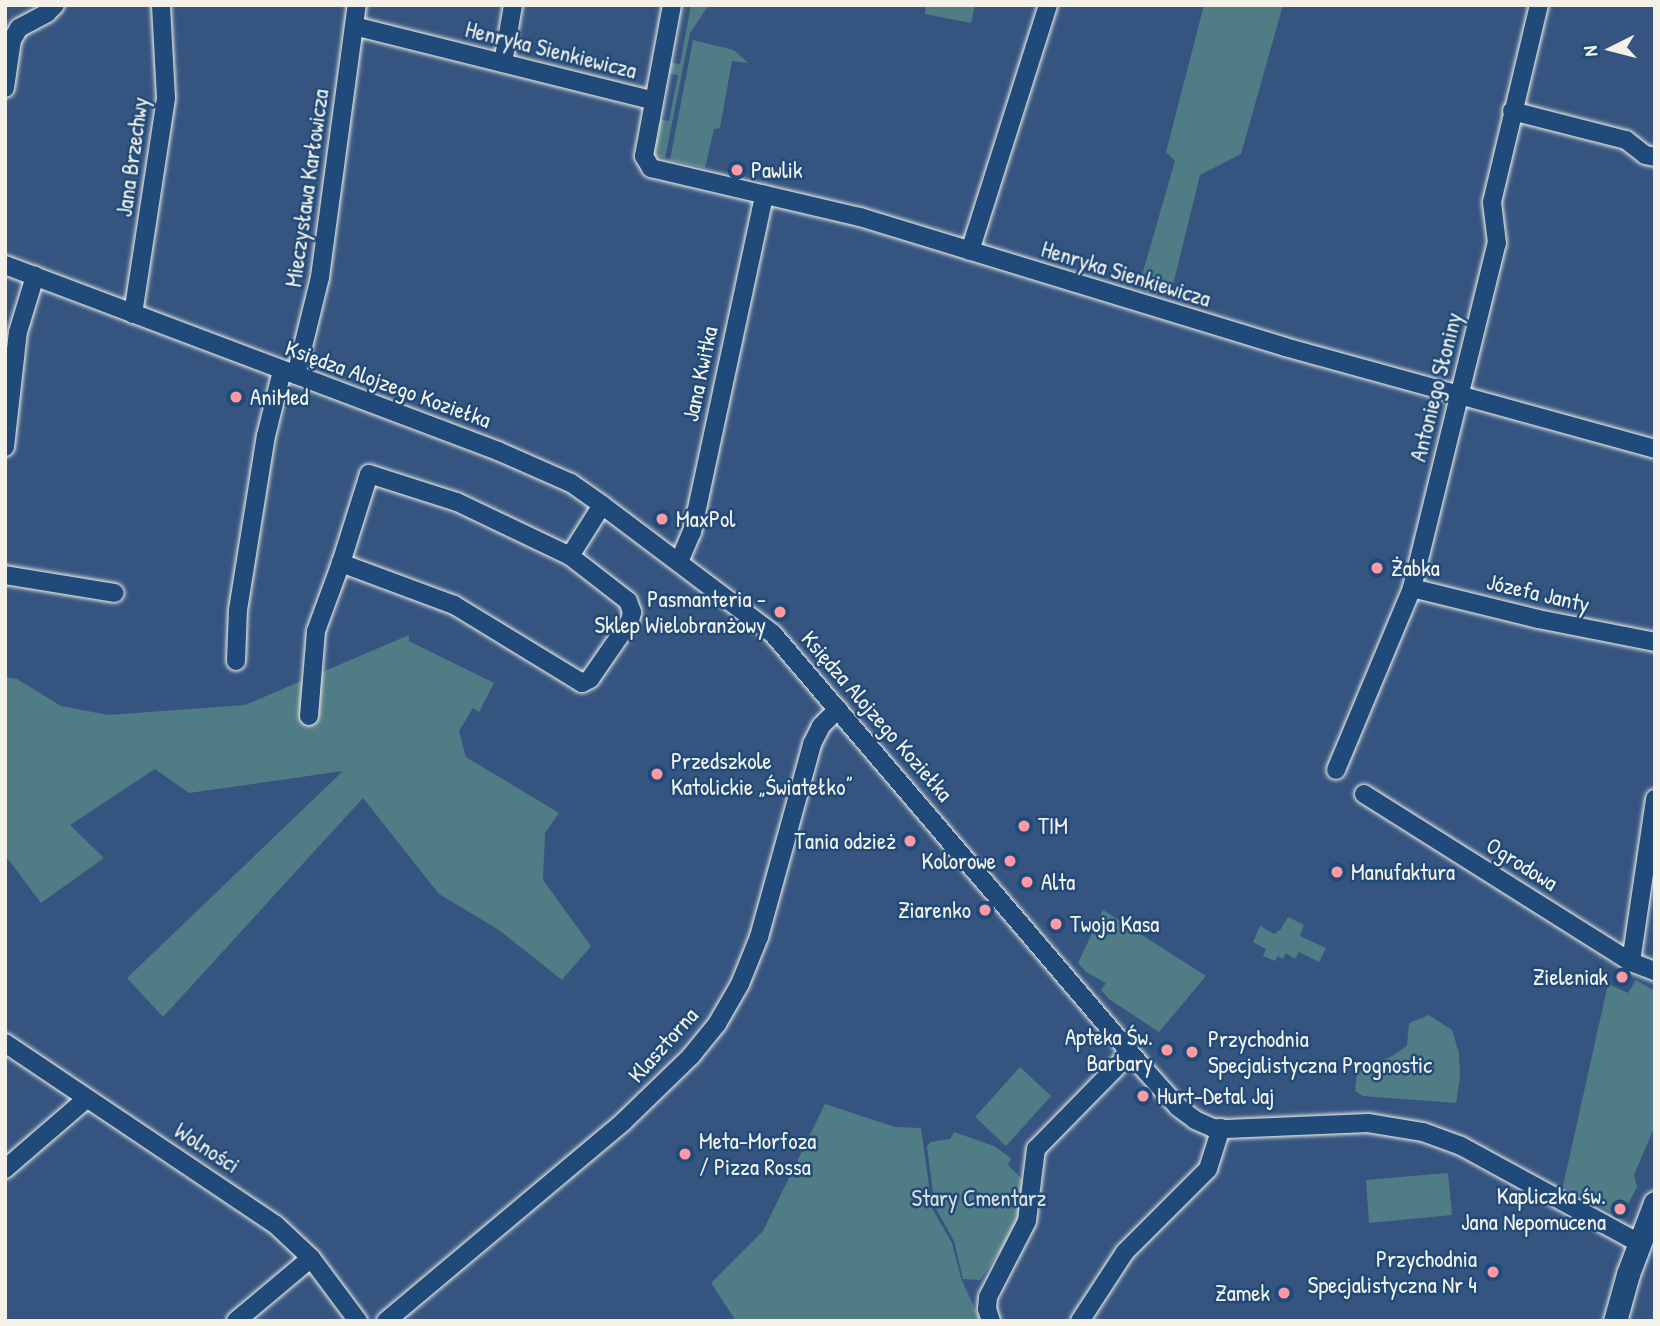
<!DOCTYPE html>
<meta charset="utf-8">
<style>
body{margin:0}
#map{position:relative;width:1660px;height:1326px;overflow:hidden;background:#355580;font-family:"Patrick Hand",sans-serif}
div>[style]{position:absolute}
.green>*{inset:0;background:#507c85}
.roads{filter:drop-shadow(0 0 2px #f4f1e8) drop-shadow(0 0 2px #f4f1e8)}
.minor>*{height:18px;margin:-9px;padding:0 9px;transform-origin:9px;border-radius:9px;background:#1f4a7a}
.major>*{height:23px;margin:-11.5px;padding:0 11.5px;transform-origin:11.5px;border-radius:11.5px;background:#1f4a7a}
.dots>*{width:19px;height:19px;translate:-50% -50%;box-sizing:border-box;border:4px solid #1f4a7a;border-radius:50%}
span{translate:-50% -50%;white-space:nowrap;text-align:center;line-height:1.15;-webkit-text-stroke:5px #1f4a7a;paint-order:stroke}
.street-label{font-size:23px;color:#f4f1e8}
.poi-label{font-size:23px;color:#f4f1e8}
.left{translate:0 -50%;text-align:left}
.right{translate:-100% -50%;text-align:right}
.park-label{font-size:23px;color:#dbdfd9}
.frame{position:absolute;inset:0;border:7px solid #f4f1e8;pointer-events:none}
.north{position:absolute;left:1576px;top:14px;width:70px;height:70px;-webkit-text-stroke:5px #1f4a7a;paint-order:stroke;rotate:264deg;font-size:19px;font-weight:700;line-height:28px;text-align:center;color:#f4f1e8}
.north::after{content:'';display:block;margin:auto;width:24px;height:32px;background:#f4f1e8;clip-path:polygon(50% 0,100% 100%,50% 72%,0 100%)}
</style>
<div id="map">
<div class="green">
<div style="clip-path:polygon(691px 5px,709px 5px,690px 33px,665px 158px,653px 156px,657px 119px,669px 121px,678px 75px,666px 73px,668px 62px,680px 64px)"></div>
<div style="clip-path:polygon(926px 5px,975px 5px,971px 23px,925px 14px)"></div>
<div style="clip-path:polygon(1204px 5px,1283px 5px,1241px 154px,1200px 175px,1170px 297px,1138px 289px,1175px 161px,1166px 152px)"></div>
<div style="clip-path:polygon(693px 40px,734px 50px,748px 63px,732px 61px,720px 128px,714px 129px,705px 168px,670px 160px)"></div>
<div style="clip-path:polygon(409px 635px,409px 641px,494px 683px,479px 712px,473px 708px,459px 731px,466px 757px,559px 813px,545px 833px,543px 880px,591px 946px,562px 980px,499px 930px,439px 894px,363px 798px,163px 1017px,127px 978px,343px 771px,189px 793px,155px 769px,70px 825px,104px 858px,41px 903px,5px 855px,5px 677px,17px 679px,61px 706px,108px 715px,245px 705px)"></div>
<div style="clip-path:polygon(1103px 910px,1206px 976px,1159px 1032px,1109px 999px,1101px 990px,1106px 983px,1086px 972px,1078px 963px)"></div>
<div style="clip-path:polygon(1288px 917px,1304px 925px,1300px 936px,1326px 948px,1319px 962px,1299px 952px,1295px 959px,1286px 953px,1283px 959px,1278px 956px,1275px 961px,1263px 956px,1266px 949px,1253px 942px,1260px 926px,1274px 934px,1280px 930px)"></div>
<div style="clip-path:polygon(1636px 980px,1655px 991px,1655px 1126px,1634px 1175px,1637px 1187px,1628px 1204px,1617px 1200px,1611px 1212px,1563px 1186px,1608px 984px,1628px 993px)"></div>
<div style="clip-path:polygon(1429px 1015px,1452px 1030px,1459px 1053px,1460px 1077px,1456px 1103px,1363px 1096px,1355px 1091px,1357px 1072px,1392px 1056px,1407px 1046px,1409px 1023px)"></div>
<div style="clip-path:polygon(1020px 1067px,1051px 1096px,1006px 1146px,975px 1117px)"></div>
<div style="clip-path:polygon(825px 1104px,895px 1127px,921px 1128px,932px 1208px,952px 1243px,962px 1281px,981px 1321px,736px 1321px,711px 1283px,763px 1231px)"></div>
<div style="clip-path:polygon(954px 1132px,994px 1146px,1011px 1158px,1008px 1165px,1023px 1180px,1019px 1224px,980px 1280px,963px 1279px,954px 1241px,935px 1207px,927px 1147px,930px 1142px,950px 1139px)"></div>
<div style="clip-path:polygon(1448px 1173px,1452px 1215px,1369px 1223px,1366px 1180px)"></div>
</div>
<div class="roads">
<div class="minor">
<div style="left:672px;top:5px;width:154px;rotate:100.5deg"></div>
<div style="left:644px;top:156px;width:14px;rotate:60deg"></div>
<div style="left:651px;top:168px;width:215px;rotate:13.2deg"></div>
<div style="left:860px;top:217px;width:444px;rotate:17deg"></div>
<div style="left:1285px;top:347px;width:384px;rotate:15.4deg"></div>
<div style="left:354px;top:26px;width:309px;rotate:14deg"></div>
<div style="left:503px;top:63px;width:59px;rotate:-80.2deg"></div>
<div style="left:5px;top:88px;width:49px;rotate:-81.7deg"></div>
<div style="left:12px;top:40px;width:14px;rotate:-60deg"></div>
<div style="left:19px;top:28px;width:32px;rotate:-28deg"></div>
<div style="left:47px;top:13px;width:11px;rotate:-45deg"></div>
<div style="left:1512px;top:111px;width:118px;rotate:14.3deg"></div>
<div style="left:1626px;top:140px;width:24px;rotate:38deg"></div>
<div style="left:1645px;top:155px;width:10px;rotate:11deg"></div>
<div style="left:970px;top:251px;width:258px;rotate:-72.4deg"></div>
<div style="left:5px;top:265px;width:527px;rotate:20.67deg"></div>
<div style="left:498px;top:451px;width:80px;rotate:23.7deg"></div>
<div style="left:571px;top:483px;width:38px;rotate:35deg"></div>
<div style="left:602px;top:505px;width:214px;rotate:37deg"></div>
<div style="left:773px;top:634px;width:573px;rotate:49.53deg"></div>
<div style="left:1145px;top:1070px;width:50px;rotate:48.3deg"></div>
<div style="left:1178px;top:1107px;width:21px;rotate:37deg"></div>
<div style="left:1195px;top:1120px;width:20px;rotate:24deg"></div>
<div style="left:1213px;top:1128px;width:13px;rotate:4deg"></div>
<div style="left:1226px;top:1129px;width:142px;rotate:-2.4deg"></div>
<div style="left:1368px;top:1123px;width:56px;rotate:9.3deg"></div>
<div style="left:1423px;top:1132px;width:40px;rotate:20.2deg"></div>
<div style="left:1461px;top:1146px;width:203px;rotate:28.6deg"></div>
<div style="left:133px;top:314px;width:219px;rotate:-81.3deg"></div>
<div style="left:166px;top:98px;width:93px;rotate:-93.1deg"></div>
<div style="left:296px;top:375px;width:101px;rotate:-76.2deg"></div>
<div style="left:320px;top:277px;width:275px;rotate:-82.3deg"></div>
<div style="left:5px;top:447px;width:116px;rotate:-83.6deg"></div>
<div style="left:18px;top:332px;width:59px;rotate:-73.1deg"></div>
<div style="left:570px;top:556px;width:73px;rotate:37.8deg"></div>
<div style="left:628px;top:601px;width:12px;rotate:70deg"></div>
<div style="left:632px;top:612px;width:9px;rotate:103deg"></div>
<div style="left:630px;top:621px;width:70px;rotate:124.6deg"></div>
<div style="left:590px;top:679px;width:9px;rotate:153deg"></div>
<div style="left:582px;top:683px;width:150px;rotate:-148.6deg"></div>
<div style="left:454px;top:605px;width:121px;rotate:-159.6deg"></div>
<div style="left:341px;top:563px;width:93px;rotate:-72.5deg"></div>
<div style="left:369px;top:474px;width:92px;rotate:17.7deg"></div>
<div style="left:457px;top:502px;width:125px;rotate:25.5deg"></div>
<div style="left:570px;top:556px;width:60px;rotate:-57.9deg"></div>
<div style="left:679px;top:562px;width:33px;rotate:-67deg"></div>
<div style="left:692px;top:532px;width:345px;rotate:-77.9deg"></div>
<div style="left:5px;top:575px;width:111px;rotate:9.3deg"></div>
<div style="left:1412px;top:588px;width:130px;rotate:13.8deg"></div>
<div style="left:1538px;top:619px;width:119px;rotate:11.1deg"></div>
<div style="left:236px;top:661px;width:51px;rotate:-87.8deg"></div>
<div style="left:238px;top:610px;width:176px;rotate:-80.9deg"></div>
<div style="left:266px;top:436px;width:67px;rotate:-76.2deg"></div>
<div style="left:309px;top:716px;width:85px;rotate:-85.3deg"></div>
<div style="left:316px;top:631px;width:72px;rotate:-69.8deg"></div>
<div style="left:1336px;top:770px;width:197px;rotate:-67.3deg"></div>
<div style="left:1412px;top:588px;width:355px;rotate:-76.2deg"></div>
<div style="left:1497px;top:243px;width:41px;rotate:-97deg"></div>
<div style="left:1492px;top:202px;width:203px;rotate:-76.6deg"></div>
<div style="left:1364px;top:794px;width:315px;rotate:32.2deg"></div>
<div style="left:1631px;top:962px;width:26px;rotate:21deg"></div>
<div style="left:1631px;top:962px;width:165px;rotate:-81.6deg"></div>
<div style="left:5px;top:1043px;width:326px;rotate:33.9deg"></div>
<div style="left:276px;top:1225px;width:48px;rotate:43.3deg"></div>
<div style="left:311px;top:1258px;width:79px;rotate:53.3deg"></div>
<div style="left:5px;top:1169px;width:107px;rotate:-40.8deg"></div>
<div style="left:236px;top:1321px;width:98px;rotate:-40deg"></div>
<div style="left:386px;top:1321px;width:309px;rotate:-40deg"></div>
<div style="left:623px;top:1122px;width:95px;rotate:-44.1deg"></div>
<div style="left:691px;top:1056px;width:41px;rotate:-50.9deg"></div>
<div style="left:717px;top:1024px;width:46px;rotate:-60.1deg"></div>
<div style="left:740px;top:984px;width:51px;rotate:-68deg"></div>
<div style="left:759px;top:937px;width:200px;rotate:-74.6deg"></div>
<div style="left:812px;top:744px;width:20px;rotate:-63deg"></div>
<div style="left:821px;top:726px;width:24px;rotate:-45deg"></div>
<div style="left:991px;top:1321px;width:13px;rotate:-108deg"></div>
<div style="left:987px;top:1309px;width:12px;rotate:-85deg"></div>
<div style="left:988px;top:1297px;width:85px;rotate:-62.8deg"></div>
<div style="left:1027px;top:1221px;width:73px;rotate:-82.9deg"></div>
<div style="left:1036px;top:1149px;width:134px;rotate:-45.6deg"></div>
<div style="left:1080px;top:1321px;width:82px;rotate:-56.9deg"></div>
<div style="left:1125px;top:1252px;width:117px;rotate:-45deg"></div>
<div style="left:1208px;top:1169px;width:43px;rotate:-72.4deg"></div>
</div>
<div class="major">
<div style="left:1615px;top:1321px;width:49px;rotate:-74.5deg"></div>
<div style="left:1628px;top:1274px;width:76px;rotate:-69.2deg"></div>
</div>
</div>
<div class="dots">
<div style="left:737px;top:170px;background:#ff9aa2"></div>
<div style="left:236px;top:397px;background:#ff9aa2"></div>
<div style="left:662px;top:519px;background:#ff9aa2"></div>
<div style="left:1377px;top:568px;background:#ff9aa2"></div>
<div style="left:780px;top:612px;background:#ff9aa2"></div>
<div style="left:657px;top:774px;background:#ff9aa2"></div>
<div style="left:1024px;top:826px;background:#ff9aa2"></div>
<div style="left:910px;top:841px;background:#ff9aa2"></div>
<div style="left:1010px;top:861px;background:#ff9aa2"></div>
<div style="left:1337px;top:872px;background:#ff9aa2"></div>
<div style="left:1027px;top:882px;background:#ff9aa2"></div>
<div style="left:985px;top:910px;background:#ff9aa2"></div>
<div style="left:1056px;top:924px;background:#ff9aa2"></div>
<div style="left:1622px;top:977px;background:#ff9aa2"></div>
<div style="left:1167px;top:1050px;background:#ff9aa2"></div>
<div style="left:1192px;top:1052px;background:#ff9aa2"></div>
<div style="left:1143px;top:1096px;background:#ff9aa2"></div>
<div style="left:685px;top:1154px;background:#ff9aa2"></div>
<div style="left:1620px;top:1209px;background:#ff9aa2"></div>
<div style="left:1493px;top:1272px;background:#ff9aa2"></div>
<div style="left:1284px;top:1293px;background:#ff9aa2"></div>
</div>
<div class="street-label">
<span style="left:551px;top:50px;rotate:14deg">Henryka Sienkiewicza</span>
<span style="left:132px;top:157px;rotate:-82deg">Jana Brzechwy</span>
<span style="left:307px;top:188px;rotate:-82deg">Mieczysława Karłowicza</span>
<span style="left:1126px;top:274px;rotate:17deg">Henryka Sienkiewicza</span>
<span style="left:700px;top:374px;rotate:-78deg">Jana Kwitka</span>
<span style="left:388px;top:384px;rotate:20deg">Księdza Alojzego Koziełka</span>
<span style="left:1436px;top:387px;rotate:-76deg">Antoniego Słoniny</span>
<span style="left:1538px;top:593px;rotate:13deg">Józefa Janty</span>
<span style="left:877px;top:716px;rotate:49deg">Księdza Alojzego Koziełka</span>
<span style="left:1522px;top:864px;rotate:32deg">Ogrodowa</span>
<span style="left:663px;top:1045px;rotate:-48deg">Klasztorna</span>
<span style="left:207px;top:1148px;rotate:33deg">Wolności</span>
</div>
<div class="poi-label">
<span class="left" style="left:751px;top:170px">Pawlik</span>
<span class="left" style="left:250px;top:397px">AniMed</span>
<span class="left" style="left:676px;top:519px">MaxPol</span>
<span class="left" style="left:1391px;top:568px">Żabka</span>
<span class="right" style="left:766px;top:612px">Pasmanteria -<br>Sklep Wielobranżowy</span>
<span class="left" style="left:671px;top:774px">Przedszkole<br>Katolickie „Światełko”</span>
<span class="left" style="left:1038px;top:826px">TIM</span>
<span class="right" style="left:896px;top:841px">Tania odzież</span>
<span class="right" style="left:996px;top:861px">Kolorowe</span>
<span class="left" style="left:1351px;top:872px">Manufaktura</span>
<span class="left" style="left:1041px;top:882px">Alta</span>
<span class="right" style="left:971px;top:910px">Ziarenko</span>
<span class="left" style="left:1070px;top:924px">Twoja Kasa</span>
<span class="right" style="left:1608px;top:977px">Zieleniak</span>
<span class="right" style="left:1153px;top:1050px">Apteka Św.<br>Barbary</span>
<span class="left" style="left:1208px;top:1052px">Przychodnia<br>Specjalistyczna Prognostic</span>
<span class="left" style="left:1157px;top:1096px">Hurt-Detal Jaj</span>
<span class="left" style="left:699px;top:1154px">Meta-Morfoza<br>/ Pizza Rossa</span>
<span class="right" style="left:1606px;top:1209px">Kapliczka św.<br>Jana Nepomucena</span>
<span class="right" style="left:1477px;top:1272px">Przychodnia<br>Specjalistyczna Nr 4</span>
<span class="right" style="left:1270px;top:1293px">Zamek</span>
</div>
<div class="park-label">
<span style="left:979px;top:1198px">Stary Cmentarz</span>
</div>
<div class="frame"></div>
<div class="north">N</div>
</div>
